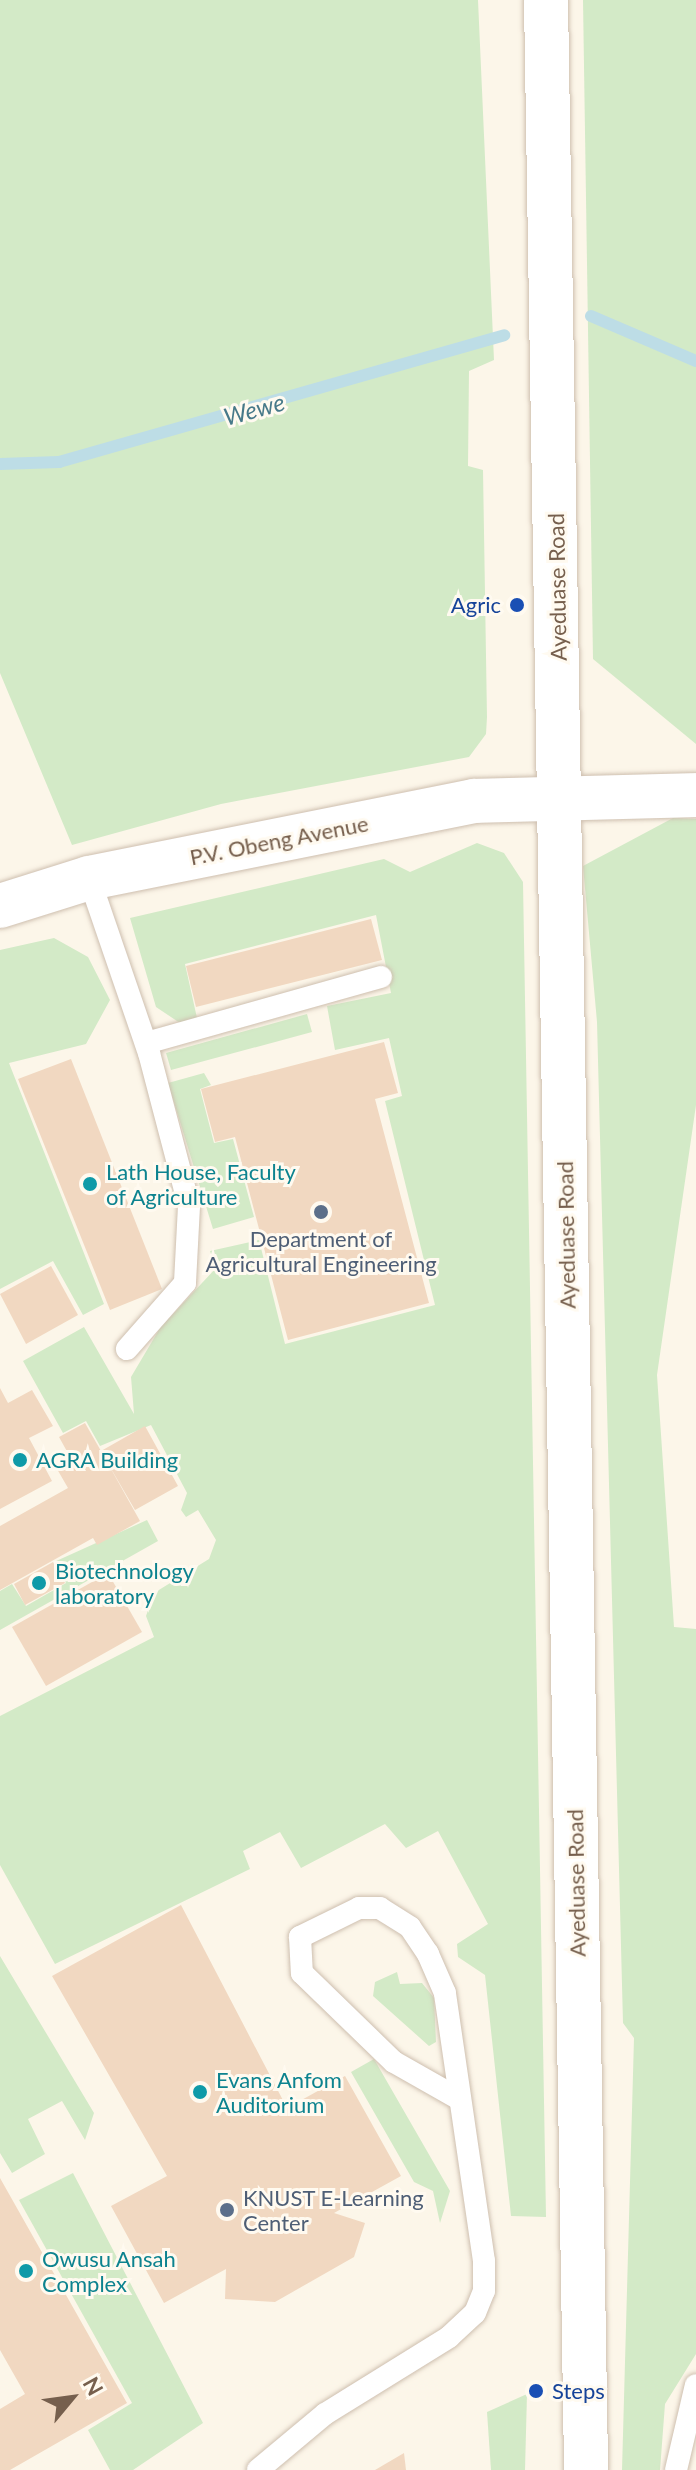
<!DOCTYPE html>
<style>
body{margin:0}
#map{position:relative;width:696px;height:2470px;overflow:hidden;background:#fcf6e9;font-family:Lato,sans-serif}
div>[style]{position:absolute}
.green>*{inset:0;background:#d3eac7}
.stream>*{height:12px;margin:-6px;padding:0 6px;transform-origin:6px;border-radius:6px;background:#bddde6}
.building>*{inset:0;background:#f1d8c1}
.roads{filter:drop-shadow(0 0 2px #cebfaf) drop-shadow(0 0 2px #cebfaf)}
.lane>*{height:22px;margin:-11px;padding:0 11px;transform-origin:11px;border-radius:11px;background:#fff}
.street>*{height:44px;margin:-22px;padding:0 22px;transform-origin:22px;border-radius:22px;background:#fff}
.secondary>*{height:44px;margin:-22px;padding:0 22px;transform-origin:22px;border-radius:22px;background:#fff}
.dots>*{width:22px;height:22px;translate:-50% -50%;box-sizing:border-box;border:4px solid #fffaf0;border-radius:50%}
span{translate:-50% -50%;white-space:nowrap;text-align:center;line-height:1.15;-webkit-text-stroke:6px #fffaf0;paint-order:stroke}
.street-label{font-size:22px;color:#765f4d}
.transit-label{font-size:22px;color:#164399}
.right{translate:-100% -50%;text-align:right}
.left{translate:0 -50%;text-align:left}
.culture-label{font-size:22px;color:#0d838f}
.service-label{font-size:22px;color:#4e5e75}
.water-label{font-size:24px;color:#477989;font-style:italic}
.north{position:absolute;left:32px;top:2358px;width:80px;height:80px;-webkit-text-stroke:6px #fffaf0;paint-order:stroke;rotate:61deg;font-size:22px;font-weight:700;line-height:32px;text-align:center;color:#765f4d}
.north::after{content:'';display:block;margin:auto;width:28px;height:36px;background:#765f4d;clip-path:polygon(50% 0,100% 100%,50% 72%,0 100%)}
</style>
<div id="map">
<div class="green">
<div style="clip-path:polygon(0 0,478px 0,494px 360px,469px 371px,468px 466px,483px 470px,487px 717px,486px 734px,469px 757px,221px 804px,72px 845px,0 673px)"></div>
<div style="clip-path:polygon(583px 0,696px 0,696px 744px,593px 659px)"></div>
<div style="clip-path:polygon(673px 818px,696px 819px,696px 1105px,657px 1375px,674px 1627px,696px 1629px,696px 2354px,665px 2404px,660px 2470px,622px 2470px,634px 2038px,623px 2023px,597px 1022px,583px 866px)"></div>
<div style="clip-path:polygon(477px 843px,504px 853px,523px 882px,546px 2217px,511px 2216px,485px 1975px,458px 1957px,457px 1944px,488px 1924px,438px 1831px,406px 1848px,385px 1824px,301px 1868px,280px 1832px,243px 1851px,250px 1869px,55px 1964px,0 1865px,0 1716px,154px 1637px,146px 1616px,154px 1593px,209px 1559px,216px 1540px,198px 1510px,186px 1517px,181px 1510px,187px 1493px,151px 1425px,100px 1446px,86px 1421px,63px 1433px,23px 1361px,84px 1327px,134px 1414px,131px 1377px,160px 1328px,216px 1268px,210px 1251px,259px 1240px,285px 1344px,435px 1305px,385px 1101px,402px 1096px,389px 1038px,335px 1050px,327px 1006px,391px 993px,376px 915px,185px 964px,197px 1018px,180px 1023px,156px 1007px,130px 918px,384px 859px,410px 872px)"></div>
<div style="clip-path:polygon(54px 938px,88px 957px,110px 1000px,86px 1044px,9px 1063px,104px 1304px,83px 1315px,53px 1261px,0 1289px,0 950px)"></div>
<div style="clip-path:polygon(307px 1014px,312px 1032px,171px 1070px,166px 1053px)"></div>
<div style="clip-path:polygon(204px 1073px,211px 1085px,200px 1089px,214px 1143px,233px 1139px,254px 1217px,213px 1229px,168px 1083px)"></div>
<div style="clip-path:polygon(147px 1520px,158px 1541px,0 1630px,0 1591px,12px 1584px,26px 1606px,66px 1583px,54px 1562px)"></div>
<div style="clip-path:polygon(0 1956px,94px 2113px,85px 2140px,62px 2101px,28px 2119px,45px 2154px,12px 2173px,0 2153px)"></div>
<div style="clip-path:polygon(397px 1972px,400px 1984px,422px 1983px,434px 1998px,436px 2042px,429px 2046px,373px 1996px,375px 1982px)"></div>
<div style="clip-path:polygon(374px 2059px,450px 2191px,440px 2223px,433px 2191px,414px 2182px,351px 2072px)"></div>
<div style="clip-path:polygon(73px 2173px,203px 2423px,133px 2470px,110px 2470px,88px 2430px,132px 2403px,19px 2200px)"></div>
<div style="clip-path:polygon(527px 2394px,525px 2470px,491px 2470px,487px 2412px)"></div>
</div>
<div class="stream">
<div style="left:591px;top:316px;width:114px;rotate:23.2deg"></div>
<div style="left:0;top:464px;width:59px;rotate:-1.9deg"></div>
<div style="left:59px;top:462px;width:463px;rotate:-15.9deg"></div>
</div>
<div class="building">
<div style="clip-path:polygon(371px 919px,382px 960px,196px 1007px,186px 966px)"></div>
<div style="clip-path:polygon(384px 1042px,398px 1093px,375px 1099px,429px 1303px,288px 1340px,235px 1137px,215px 1142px,201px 1089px)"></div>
<div style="clip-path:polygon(71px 1059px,162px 1289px,110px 1310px,18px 1079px)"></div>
<div style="clip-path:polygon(51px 1266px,78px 1315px,26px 1344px,0 1294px)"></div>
<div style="clip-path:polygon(0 1388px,8px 1403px,32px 1390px,53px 1426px,29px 1438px,52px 1481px,0 1509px)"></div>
<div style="clip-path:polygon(85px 1423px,101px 1451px,145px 1426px,178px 1486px,135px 1510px,106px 1460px,140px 1521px,97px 1545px,93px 1538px,0 1590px,0 1526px,68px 1488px,57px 1469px,69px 1455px,59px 1437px)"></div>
<div style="clip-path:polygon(53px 1562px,65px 1583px,25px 1605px,14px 1584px)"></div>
<div style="clip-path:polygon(108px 1573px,142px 1632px,46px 1686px,12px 1627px)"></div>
<div style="clip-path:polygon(181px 1905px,287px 2108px,345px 2076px,401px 2176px,334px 2213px,365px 2223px,354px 2257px,275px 2302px,225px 2299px,226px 2269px,164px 2303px,111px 2206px,167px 2176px,52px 1976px)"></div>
<div style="clip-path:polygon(0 2178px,127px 2403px,10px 2470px,0 2470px,0 2409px,25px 2394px,0 2350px)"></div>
<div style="clip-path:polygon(404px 2453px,406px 2470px,375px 2470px)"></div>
</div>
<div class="roads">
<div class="lane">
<div style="left:89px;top:878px;width:185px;rotate:71.1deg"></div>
<div style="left:149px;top:1053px;width:158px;rotate:75.3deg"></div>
<div style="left:189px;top:1206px;width:77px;rotate:93deg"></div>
<div style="left:185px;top:1283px;width:88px;rotate:131.3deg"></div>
<div style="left:146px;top:1043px;width:244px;rotate:-15.7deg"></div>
<div style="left:258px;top:2470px;width:87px;rotate:-39.9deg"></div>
<div style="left:325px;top:2414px;width:146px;rotate:-31.8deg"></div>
<div style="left:449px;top:2337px;width:35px;rotate:-43deg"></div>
<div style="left:475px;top:2313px;width:24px;rotate:-68deg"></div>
<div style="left:484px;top:2291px;width:30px;rotate:-90deg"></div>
<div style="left:484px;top:2261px;width:271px;rotate:-98.3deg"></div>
<div style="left:445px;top:1993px;width:43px;rotate:-113.6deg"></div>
<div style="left:428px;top:1954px;width:32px;rotate:-124deg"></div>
<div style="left:410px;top:1927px;width:36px;rotate:-148deg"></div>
<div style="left:380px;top:1908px;width:21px;rotate:180deg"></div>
<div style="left:359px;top:1908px;width:66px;rotate:153.8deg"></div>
<div style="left:300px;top:1937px;width:36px;rotate:87deg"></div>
<div style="left:302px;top:1973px;width:128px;rotate:44.1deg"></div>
<div style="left:394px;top:2062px;width:75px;rotate:29.6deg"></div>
<div style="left:676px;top:2470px;width:87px;rotate:-76.8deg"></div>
</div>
<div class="street">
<div style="left:0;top:906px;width:93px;rotate:-17.5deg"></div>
<div style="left:89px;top:878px;width:393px;rotate:-11.3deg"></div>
<div style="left:474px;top:801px;width:222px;rotate:-1.5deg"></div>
</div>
<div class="secondary">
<div style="left:546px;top:0;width:2470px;rotate:89.07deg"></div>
</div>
</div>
<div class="dots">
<div style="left:517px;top:605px;background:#1a4fb4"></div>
<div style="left:90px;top:1184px;background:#0f9aa8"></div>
<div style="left:321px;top:1212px;background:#5c6f8a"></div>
<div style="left:20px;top:1460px;background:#0f9aa8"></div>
<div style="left:39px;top:1583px;background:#0f9aa8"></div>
<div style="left:200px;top:2092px;background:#0f9aa8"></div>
<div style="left:227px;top:2210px;background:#5c6f8a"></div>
<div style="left:26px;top:2271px;background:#0f9aa8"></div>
<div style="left:536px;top:2391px;background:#1a4fb4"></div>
</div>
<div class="street-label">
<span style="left:557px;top:587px;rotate:-91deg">Ayeduase Road</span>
<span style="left:279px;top:840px;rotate:-11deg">P.V. Obeng Avenue</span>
<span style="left:566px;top:1235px;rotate:-91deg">Ayeduase Road</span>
<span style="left:576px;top:1883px;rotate:-91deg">Ayeduase Road</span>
</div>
<div class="transit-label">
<span class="right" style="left:501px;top:605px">Agric</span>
<span class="left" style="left:552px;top:2391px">Steps</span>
</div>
<div class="culture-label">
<span class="left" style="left:106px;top:1184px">Lath House, Faculty<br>of Agriculture</span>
<span class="left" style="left:36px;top:1460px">AGRA Building</span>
<span class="left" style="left:55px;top:1583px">Biotechnology<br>laboratory</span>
<span class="left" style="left:216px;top:2092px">Evans Anfom<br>Auditorium</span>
<span class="left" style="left:42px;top:2271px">Owusu Ansah<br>Complex</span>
</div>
<div class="service-label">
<span style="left:321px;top:1251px">Department of<br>Agricultural Engineering</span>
<span class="left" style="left:243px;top:2210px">KNUST E-Learning<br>Center</span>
</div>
<div class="water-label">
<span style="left:254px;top:409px;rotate:-15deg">Wewe</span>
</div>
<div class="north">N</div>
</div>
